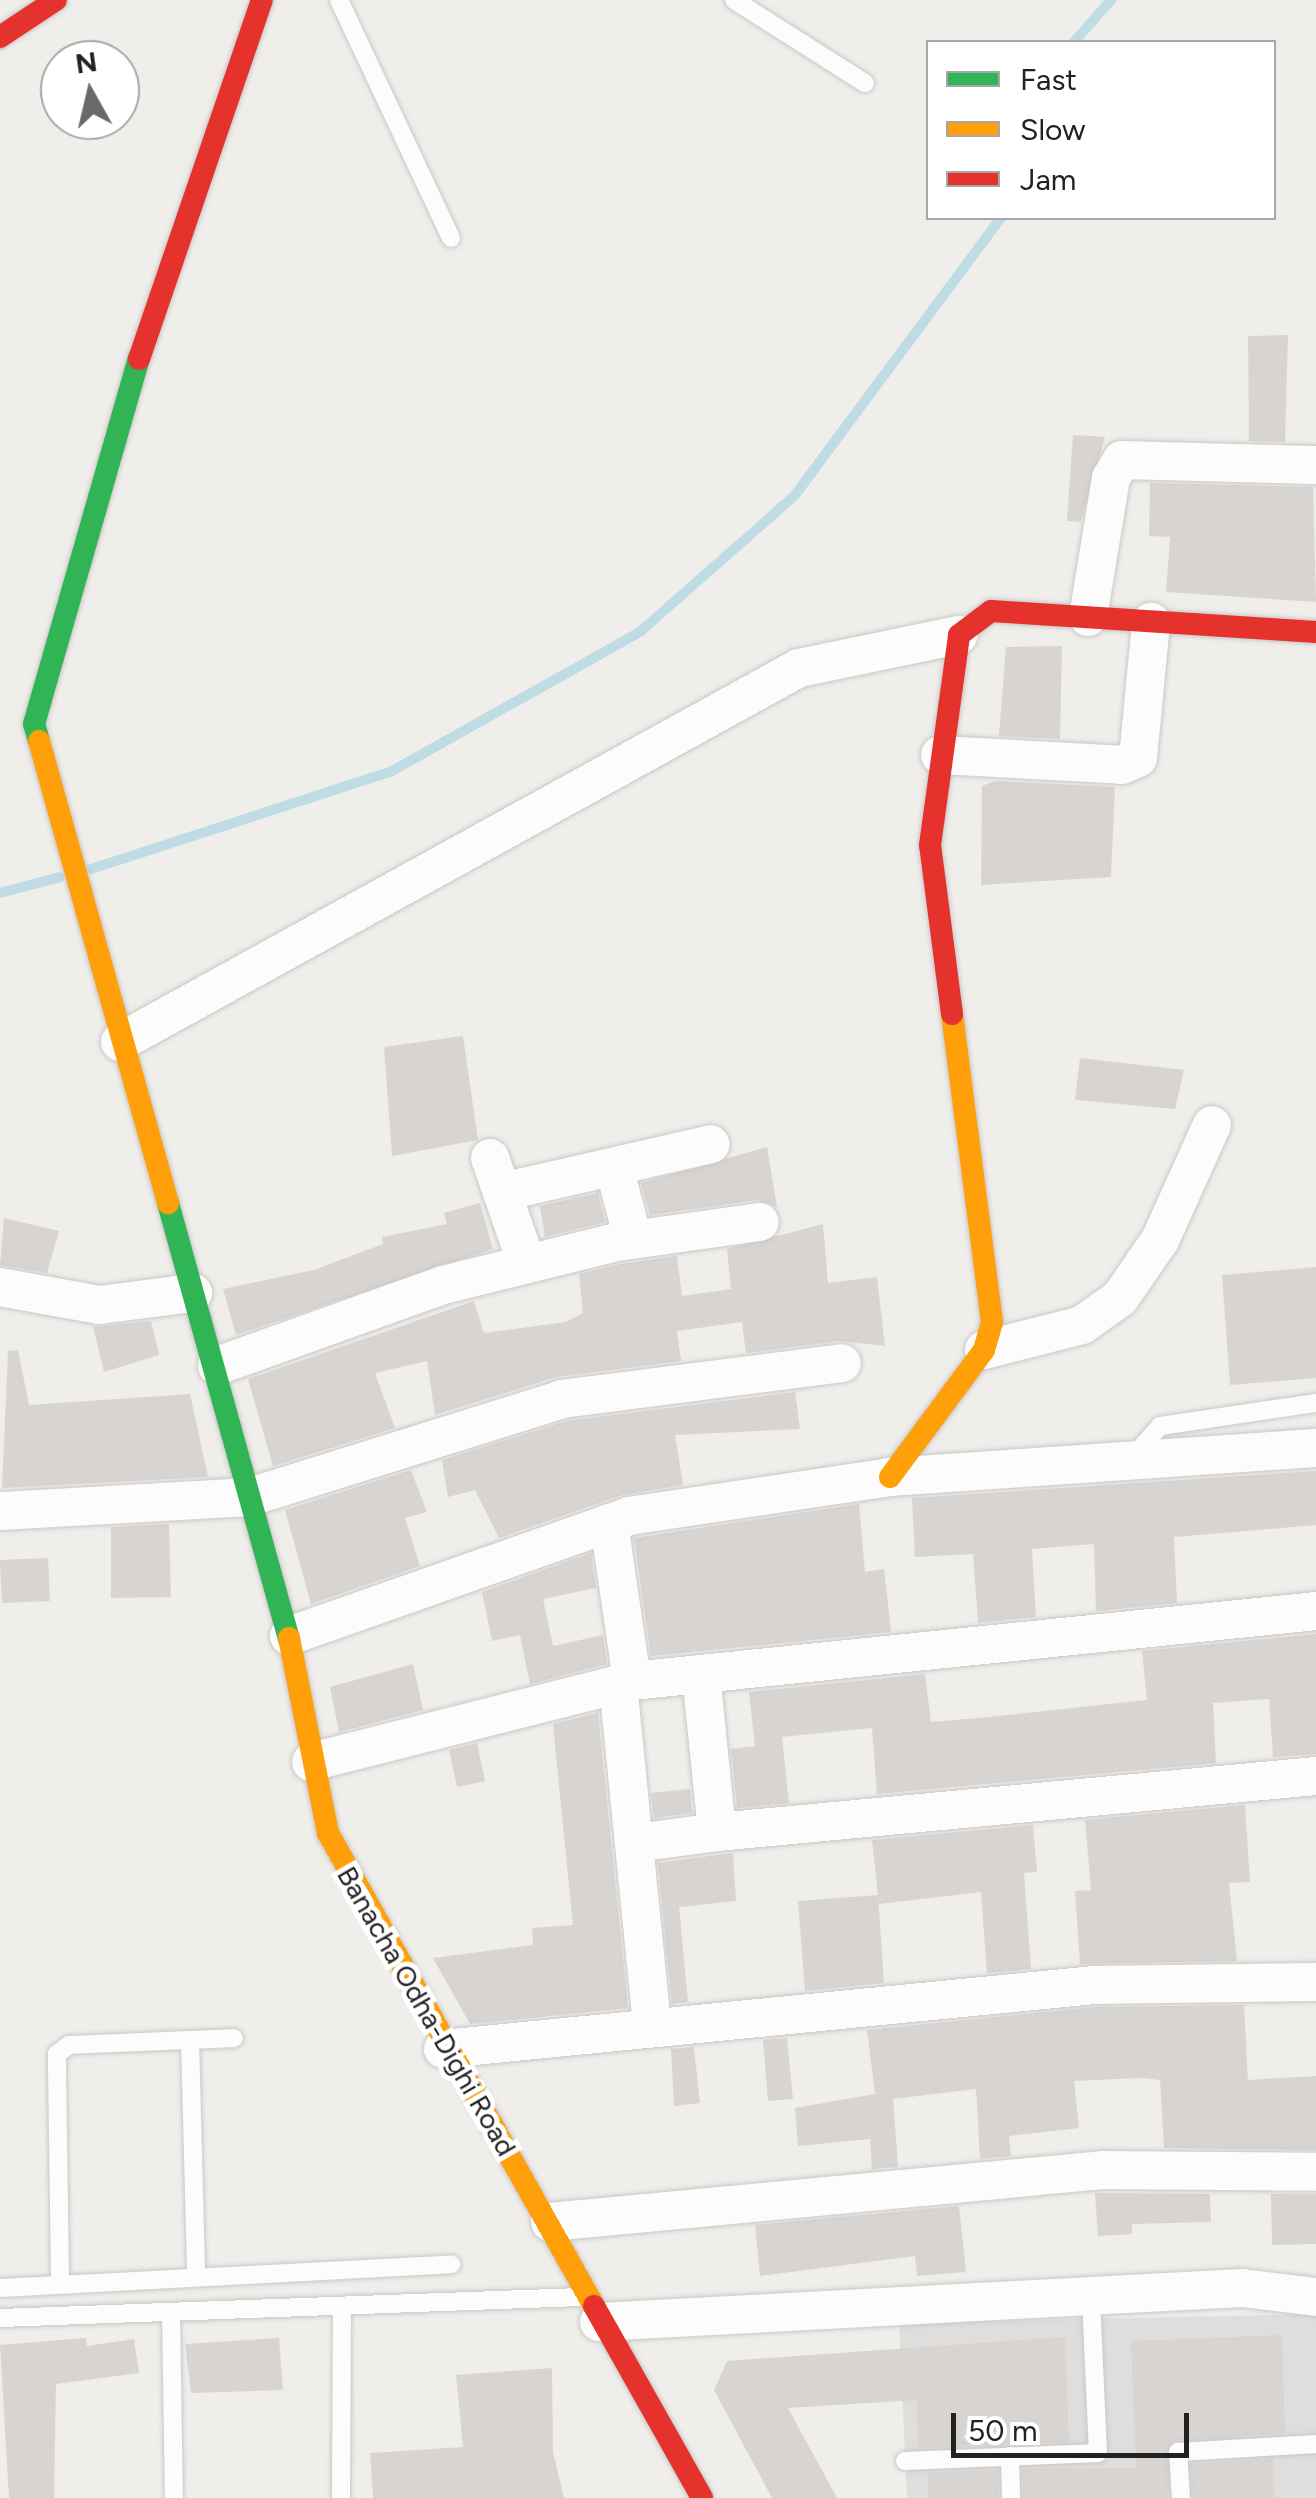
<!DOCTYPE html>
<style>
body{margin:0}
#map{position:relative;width:1316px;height:2498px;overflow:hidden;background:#f0eeeb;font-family:Figtree,sans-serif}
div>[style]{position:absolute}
.residential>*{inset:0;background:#dfdedc}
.stream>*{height:10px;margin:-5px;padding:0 5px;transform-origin:5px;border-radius:5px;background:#bfdbe3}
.building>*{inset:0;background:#d7d4d2}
.roads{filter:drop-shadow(0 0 2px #c9c8c7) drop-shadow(0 0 2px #c9c8c7)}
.lane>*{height:18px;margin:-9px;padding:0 9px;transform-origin:9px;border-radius:9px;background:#fdfcfc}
.street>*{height:38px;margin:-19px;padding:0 19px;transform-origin:19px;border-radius:19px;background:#fdfcfc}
.fast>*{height:22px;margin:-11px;padding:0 11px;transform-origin:11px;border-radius:11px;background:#30b455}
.slow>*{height:22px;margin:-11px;padding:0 11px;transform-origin:11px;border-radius:11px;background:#ff9f0a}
.jam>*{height:22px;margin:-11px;padding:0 11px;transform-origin:11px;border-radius:11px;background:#e5322d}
span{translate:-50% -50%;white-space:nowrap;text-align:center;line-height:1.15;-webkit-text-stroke:10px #fff;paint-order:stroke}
.street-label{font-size:28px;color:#222}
.legend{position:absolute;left:926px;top:40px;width:350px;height:180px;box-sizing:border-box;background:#fff;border:2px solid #a7a7a7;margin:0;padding:12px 18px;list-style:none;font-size:30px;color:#222}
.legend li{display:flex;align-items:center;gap:20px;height:50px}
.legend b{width:50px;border:2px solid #a7a7a7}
.north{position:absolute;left:40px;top:40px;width:100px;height:100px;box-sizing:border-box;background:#fff;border:2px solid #a7a7a7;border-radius:50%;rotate:352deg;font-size:28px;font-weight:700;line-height:40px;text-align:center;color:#222}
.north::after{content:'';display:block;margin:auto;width:35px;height:45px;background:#6a6968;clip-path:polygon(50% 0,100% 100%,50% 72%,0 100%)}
.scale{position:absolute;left:951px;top:2413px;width:238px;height:45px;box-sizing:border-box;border:5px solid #222;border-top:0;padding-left:12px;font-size:30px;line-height:35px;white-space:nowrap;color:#222;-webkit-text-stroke:8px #fff;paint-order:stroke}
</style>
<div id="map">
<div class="residential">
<div style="clip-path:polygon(1316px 2314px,1316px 2498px,907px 2498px,899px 2323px)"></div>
</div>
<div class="stream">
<div style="left:1074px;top:42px;width:56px;rotate:-48.6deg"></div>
<div style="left:91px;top:869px;width:317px;rotate:-18deg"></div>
<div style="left:392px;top:771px;width:286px;rotate:-29.3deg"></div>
<div style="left:641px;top:631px;width:205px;rotate:-41.4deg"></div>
<div style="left:795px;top:495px;width:345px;rotate:-53.4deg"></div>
<div style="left:0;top:893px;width:62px;rotate:-14.9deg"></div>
</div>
<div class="building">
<div style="clip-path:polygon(1288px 335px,1285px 442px,1249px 441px,1248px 336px)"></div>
<div style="clip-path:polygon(1073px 435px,1105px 437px,1081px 522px,1067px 521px)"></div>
<div style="clip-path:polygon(1150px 483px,1313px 487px,1316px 602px,1166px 592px,1170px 537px,1149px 536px)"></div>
<div style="clip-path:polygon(1062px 646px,1060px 739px,999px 736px,1006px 647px)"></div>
<div style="clip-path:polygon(995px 781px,1115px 787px,1111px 877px,981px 885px,982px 786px)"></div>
<div style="clip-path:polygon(463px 1036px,478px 1140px,392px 1156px,384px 1047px)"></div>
<div style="clip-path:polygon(1080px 1058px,1184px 1070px,1175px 1109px,1075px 1100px)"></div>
<div style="clip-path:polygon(767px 1147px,777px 1207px,757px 1200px,650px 1215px,641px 1183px)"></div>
<div style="clip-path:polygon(598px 1193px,605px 1222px,545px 1237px,540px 1206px)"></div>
<div style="clip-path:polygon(480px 1203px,493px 1249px,236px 1335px,223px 1289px,314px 1270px,383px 1244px,382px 1237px,447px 1224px,444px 1213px)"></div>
<div style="clip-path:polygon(4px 1218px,59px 1231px,47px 1273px,0 1265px)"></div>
<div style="clip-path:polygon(823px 1224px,828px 1283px,877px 1277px,885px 1346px,839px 1341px,746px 1353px,742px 1322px,677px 1331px,681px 1361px,556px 1377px,435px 1415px,427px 1361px,375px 1373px,395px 1428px,273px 1466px,248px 1379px,474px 1301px,484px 1333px,566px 1322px,583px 1313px,579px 1274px,621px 1264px,677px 1256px,682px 1296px,731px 1289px,727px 1249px)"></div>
<div style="clip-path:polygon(1316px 1267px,1316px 1378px,1230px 1385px,1222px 1275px)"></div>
<div style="clip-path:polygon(151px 1321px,159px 1355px,104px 1372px,93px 1327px)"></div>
<div style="clip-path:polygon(18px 1350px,29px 1405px,190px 1394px,208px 1477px,2px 1488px,8px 1351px)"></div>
<div style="clip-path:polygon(795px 1392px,800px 1429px,675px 1435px,683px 1485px,622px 1495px,499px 1538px,475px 1490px,448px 1497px,442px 1460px,567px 1421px)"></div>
<div style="clip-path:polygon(411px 1470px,427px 1512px,405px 1518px,420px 1566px,311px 1604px,285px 1510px)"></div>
<div style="clip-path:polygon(1316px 1471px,1316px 1525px,1174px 1537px,1177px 1603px,1096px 1611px,1094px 1544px,1032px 1549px,1036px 1617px,978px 1623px,973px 1554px,915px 1557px,912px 1498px)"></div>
<div style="clip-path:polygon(859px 1504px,865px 1572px,884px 1569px,891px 1632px,651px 1656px,634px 1538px)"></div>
<div style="clip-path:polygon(169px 1524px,171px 1597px,111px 1598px,111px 1527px)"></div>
<div style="clip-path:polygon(591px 1553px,596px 1588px,543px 1599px,553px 1646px,603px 1635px,607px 1664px,530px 1684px,520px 1635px,492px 1641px,482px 1592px)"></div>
<div style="clip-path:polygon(48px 1558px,50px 1601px,2px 1603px,0 1560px)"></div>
<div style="clip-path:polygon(1316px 1634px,1316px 1754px,1273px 1757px,1269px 1699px,1213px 1703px,1216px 1763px,877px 1794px,872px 1728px,782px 1737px,789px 1803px,737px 1808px,731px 1749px,755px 1746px,749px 1692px,925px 1674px,931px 1722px,989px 1717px,1147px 1700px,1142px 1651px)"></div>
<div style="clip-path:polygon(413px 1664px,423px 1710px,339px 1732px,330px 1687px)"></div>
<div style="clip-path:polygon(598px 1713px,628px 2008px,470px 2024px,433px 1958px,533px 1945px,532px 1928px,573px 1925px,553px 1724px)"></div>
<div style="clip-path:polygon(477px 1743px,485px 1781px,457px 1787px,449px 1750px)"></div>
<div style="clip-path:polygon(690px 1789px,692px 1813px,654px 1818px,651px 1793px)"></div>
<div style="clip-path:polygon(1245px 1805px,1250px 1882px,1229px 1883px,1237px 1961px,1080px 1964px,1075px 1891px,1091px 1890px,1085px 1820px)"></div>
<div style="clip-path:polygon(1033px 1825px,1037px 1872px,1024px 1873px,1031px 1969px,987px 1973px,981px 1892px,879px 1904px,872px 1840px)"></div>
<div style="clip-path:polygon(733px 1853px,736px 1901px,679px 1907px,688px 2002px,672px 2004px,658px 1863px)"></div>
<div style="clip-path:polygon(878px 1895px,884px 1983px,805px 1991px,798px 1901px)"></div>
<div style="clip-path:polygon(1244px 2005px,1248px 2080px,1316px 2076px,1316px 2150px,1164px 2148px,1160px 2080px,1142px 2078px,1074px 2081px,1079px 2128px,1009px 2136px,1011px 2156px,980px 2159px,976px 2089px,893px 2099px,898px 2167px,872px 2169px,870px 2139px,798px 2146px,795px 2108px,875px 2094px,867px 2030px,1095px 2007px)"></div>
<div style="clip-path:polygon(787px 2038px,793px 2099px,768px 2101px,763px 2040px)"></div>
<div style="clip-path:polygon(694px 2047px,700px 2103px,674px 2106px,671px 2049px)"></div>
<div style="clip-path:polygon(1095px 2193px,1210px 2194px,1211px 2222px,1132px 2224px,1132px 2234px,1098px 2236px)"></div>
<div style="clip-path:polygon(1271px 2194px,1316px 2194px,1316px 2244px,1272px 2245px)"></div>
<div style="clip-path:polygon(959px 2206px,966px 2272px,917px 2276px,915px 2256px,760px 2276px,755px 2225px)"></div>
<div style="clip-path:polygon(1282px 2335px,1285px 2433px,1172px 2441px,1168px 2498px,1023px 2498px,1023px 2469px,1136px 2468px,1131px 2341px)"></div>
<div style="clip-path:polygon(1065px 2337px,1069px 2442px,918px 2447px,917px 2400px,788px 2408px,837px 2498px,772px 2498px,714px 2390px,727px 2361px)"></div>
<div style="clip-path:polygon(86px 2338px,87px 2346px,134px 2339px,139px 2373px,56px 2384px,54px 2498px,9px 2498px,0 2345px)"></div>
<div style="clip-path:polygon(279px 2338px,283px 2390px,191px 2393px,185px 2344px)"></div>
<div style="clip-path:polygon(552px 2368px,553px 2452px,564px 2498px,373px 2498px,370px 2453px,463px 2447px,456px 2375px)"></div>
<div style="clip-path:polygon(1273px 2459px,1274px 2498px,1193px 2498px,1191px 2464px)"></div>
<div style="clip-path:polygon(998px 2470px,998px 2498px,928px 2498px,928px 2473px)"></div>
</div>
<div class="roads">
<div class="lane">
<div style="left:339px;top:0;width:263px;rotate:64.8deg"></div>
<div style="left:734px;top:0;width:155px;rotate:32.4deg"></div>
<div style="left:1133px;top:1457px;width:41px;rotate:-48.9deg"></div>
<div style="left:1160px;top:1426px;width:158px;rotate:-8.4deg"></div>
<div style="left:190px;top:2040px;width:234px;rotate:88.5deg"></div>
<div style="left:60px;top:2279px;width:225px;rotate:-90.8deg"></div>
<div style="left:57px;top:2054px;width:15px;rotate:-37deg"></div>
<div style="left:69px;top:2045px;width:165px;rotate:-2.4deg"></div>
<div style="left:0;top:2288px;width:452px;rotate:-3deg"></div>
<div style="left:171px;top:2312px;width:186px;rotate:89.1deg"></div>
<div style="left:0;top:2318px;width:582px;rotate:-2.07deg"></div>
<div style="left:1010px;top:2456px;width:42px;rotate:88.6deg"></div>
<div style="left:905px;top:2461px;width:193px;rotate:-2.4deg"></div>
<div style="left:1098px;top:2453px;width:157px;rotate:-92.6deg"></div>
<div style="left:341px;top:2498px;width:192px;rotate:-89.7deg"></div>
<div style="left:1181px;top:2498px;width:46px;rotate:-93.7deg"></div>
<div style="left:1178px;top:2452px;width:138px;rotate:-3.3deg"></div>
</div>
<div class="street">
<div style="left:1088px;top:617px;width:141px;rotate:-80.6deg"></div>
<div style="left:1111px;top:478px;width:21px;rotate:-59deg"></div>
<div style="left:1122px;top:460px;width:194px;rotate:1.5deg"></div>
<div style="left:940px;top:755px;width:182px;rotate:3.1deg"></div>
<div style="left:1122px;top:765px;width:17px;rotate:-24deg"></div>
<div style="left:1138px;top:758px;width:137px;rotate:-84.5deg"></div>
<div style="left:120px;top:1042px;width:775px;rotate:-28.85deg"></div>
<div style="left:799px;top:668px;width:163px;rotate:-11.7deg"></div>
<div style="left:490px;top:1158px;width:112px;rotate:70.8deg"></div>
<div style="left:615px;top:1171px;width:70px;rotate:75.2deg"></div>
<div style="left:502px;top:1192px;width:214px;rotate:-12.9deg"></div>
<div style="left:0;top:1287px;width:101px;rotate:10.3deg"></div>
<div style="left:99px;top:1305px;width:95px;rotate:-7.3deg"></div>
<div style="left:984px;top:1350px;width:101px;rotate:-14.3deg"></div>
<div style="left:1082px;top:1325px;width:47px;rotate:-35.4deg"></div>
<div style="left:1120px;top:1298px;width:70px;rotate:-55.4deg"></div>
<div style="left:1160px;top:1240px;width:126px;rotate:-65.7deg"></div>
<div style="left:217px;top:1366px;width:240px;rotate:-19.7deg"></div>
<div style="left:443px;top:1285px;width:179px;rotate:-13.9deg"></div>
<div style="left:617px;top:1242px;width:144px;rotate:-8deg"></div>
<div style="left:0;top:1511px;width:250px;rotate:-3.2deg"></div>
<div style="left:250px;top:1497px;width:327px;rotate:-17.4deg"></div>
<div style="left:562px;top:1399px;width:282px;rotate:-7.3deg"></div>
<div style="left:609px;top:1523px;width:160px;rotate:81.7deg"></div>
<div style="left:289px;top:1636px;width:361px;rotate:-19.4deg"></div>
<div style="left:629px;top:1516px;width:264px;rotate:-8.5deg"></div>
<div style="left:890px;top:1477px;width:427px;rotate:-3.9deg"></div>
<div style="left:701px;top:1674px;width:159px;rotate:84.2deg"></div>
<div style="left:717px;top:1832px;width:602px;rotate:-5.34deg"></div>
<div style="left:618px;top:1684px;width:344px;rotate:84.3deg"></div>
<div style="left:311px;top:1762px;width:331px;rotate:-14.2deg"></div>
<div style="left:632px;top:1681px;width:688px;rotate:-5.84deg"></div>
<div style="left:636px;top:1843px;width:82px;rotate:-7.7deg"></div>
<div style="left:443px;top:2049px;width:654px;rotate:-5.61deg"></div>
<div style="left:1094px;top:1985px;width:222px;rotate:-0.8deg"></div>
<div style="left:550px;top:2222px;width:555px;rotate:-5.37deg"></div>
<div style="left:1103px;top:2170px;width:213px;rotate:0.5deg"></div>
<div style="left:599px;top:2322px;width:644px;rotate:-3.03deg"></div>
<div style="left:1242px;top:2288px;width:75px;rotate:6.9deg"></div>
</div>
<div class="fast">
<div style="left:39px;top:741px;width:18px;rotate:-106deg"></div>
<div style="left:34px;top:724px;width:380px;rotate:-74deg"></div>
<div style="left:168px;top:1203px;width:452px;rotate:74.5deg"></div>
</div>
<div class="slow">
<div style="left:39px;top:741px;width:480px;rotate:74.4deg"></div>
<div style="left:890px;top:1477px;width:158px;rotate:-53.5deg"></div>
<div style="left:984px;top:1350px;width:29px;rotate:-74deg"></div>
<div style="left:992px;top:1322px;width:311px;rotate:-97.4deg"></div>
<div style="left:289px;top:1638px;width:199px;rotate:78.7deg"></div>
<div style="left:328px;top:1833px;width:543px;rotate:60.65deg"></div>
</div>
<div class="jam">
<div style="left:0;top:37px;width:67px;rotate:-33.5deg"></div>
<div style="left:139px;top:359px;width:379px;rotate:-71.1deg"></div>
<div style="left:952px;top:1014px;width:170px;rotate:-97.4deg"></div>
<div style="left:930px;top:845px;width:212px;rotate:-82.1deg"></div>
<div style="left:959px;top:635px;width:40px;rotate:-37deg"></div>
<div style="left:991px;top:611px;width:326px;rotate:3.7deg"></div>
<div style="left:594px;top:2306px;width:220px;rotate:60.6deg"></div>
</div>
</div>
<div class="street-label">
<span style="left:427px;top:2011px;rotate:60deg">Banacha Odha-Dighi Road</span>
</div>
<ul class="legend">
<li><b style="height:12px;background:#30b455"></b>Fast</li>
<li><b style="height:12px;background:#ff9f0a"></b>Slow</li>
<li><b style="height:12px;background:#e5322d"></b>Jam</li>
</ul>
<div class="north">N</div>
<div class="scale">50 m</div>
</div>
